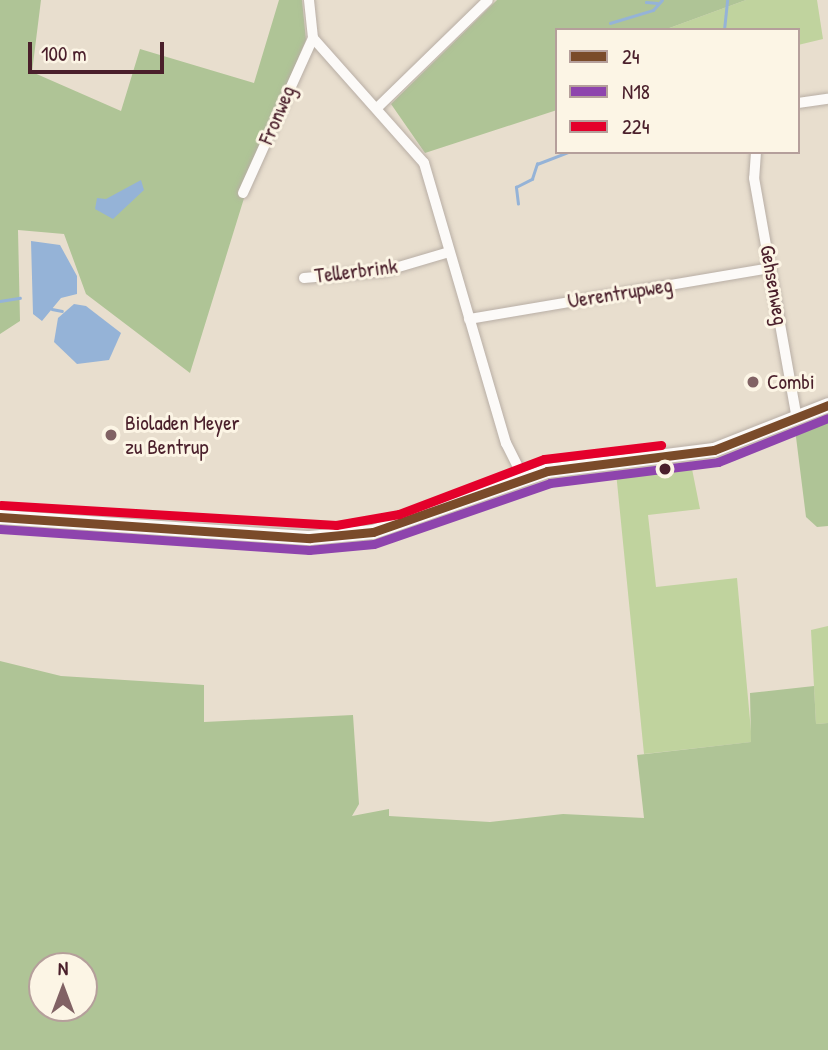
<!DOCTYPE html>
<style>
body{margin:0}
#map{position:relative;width:828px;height:1050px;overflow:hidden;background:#e8dece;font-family:"Patrick Hand",sans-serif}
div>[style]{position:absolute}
.green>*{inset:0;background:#c0d39e}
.forest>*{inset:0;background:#afc496}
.water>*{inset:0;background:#95b3d7}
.stream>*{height:2.5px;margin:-1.25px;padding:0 1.25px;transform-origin:1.25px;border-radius:1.25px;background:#95b3d7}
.roads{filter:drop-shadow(0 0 2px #b8aea5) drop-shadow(0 0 2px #b8aea5)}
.street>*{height:10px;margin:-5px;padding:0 5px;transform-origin:5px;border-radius:5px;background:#fcfaf8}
.secondary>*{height:14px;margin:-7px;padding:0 7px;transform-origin:7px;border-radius:7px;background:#fcfaf8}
.bus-1>*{height:9px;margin:-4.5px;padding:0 4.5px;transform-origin:4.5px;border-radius:4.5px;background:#7a4b2a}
.bus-2>*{height:9px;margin:-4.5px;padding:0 4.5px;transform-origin:4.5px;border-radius:4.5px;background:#8e44ad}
.bus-3>*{height:9px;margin:-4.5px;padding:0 4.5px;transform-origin:4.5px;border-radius:4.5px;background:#e4002b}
.dots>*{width:19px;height:19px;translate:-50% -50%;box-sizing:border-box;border:4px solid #fcf5e5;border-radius:50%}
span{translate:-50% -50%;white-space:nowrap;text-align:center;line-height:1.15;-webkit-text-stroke:6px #fcf5e5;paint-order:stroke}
.street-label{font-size:21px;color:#4a1f2b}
.poi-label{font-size:21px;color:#4a1f2b}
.left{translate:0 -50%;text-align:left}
.legend{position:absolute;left:555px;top:28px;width:245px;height:126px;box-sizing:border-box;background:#fcf5e5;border:2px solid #b59f9b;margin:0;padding:9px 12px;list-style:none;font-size:21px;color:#4a1f2b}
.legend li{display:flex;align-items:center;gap:14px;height:35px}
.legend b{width:35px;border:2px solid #b59f9b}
.north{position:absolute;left:28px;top:952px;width:70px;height:70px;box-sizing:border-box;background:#fcf5e5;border:2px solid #b59f9b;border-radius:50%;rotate:0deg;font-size:19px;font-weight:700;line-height:28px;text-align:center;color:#4a1f2b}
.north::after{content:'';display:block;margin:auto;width:24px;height:32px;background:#816264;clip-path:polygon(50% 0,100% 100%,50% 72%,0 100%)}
.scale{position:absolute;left:28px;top:42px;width:136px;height:32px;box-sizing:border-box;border:4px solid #4a1f2b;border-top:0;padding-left:9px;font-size:21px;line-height:24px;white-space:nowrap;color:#4a1f2b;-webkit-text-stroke:5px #fcf5e5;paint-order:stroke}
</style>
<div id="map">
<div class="green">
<div style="clip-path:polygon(746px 0,817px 0,823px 39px,798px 45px,798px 30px,664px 30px)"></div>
<div style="clip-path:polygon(691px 464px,700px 509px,648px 515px,656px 587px,737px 578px,752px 742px,644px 754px,616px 472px)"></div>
<div style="clip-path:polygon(828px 626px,828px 723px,816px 724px,811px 630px)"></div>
</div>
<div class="forest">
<div style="clip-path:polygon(0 0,41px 0,32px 72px,121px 111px,140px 49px,254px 83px,279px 0,302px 0,306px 40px,240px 195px,245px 195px,190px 373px,86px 294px,64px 234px,18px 230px,20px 321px,0 334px)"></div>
<div style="clip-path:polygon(497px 0,746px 0,664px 30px,557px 30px,557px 110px,425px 153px,391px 104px)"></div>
<div style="clip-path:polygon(828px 414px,828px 526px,817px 527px,806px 517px,795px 429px)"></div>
<div style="clip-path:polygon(evenodd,0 661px,61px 676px,204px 685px,204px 722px,353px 715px,359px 804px,352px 816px,389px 809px,389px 816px,490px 822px,563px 814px,644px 818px,637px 755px,751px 742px,750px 693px,814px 686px,816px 724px,828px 723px,828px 1050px,0 1050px,0 661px,42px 966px,84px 966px,84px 1008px,42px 1008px,42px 966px)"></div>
</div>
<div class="water">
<div style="clip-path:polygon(141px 180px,144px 190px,113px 219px,95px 209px,97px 198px,106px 199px)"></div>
<div style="clip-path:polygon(31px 241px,60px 245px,77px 276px,77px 294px,61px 298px,42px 321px,33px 314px)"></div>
<div style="clip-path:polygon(74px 304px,86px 306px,121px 333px,109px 360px,77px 364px,54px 342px,58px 318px)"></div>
</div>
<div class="stream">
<div style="left:646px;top:2px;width:11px;rotate:5deg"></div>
<div style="left:610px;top:23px;width:45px;rotate:-16.8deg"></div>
<div style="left:653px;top:10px;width:13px;rotate:-48deg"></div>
<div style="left:724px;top:30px;width:30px;rotate:-84deg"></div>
<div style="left:518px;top:204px;width:17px;rotate:-97deg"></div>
<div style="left:516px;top:187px;width:18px;rotate:-27deg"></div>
<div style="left:532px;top:179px;width:16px;rotate:-72deg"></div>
<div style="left:537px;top:164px;width:34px;rotate:-21deg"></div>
<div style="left:0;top:301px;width:20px;rotate:-9deg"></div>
<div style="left:52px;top:309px;width:10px;rotate:11deg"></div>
</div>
<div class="roads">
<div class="street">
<div style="left:309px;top:0;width:38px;rotate:84deg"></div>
<div style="left:313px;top:38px;width:167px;rotate:48.4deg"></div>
<div style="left:424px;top:163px;width:292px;rotate:73.7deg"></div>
<div style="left:506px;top:443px;width:40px;rotate:63.4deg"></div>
<div style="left:798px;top:103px;width:30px;rotate:-8deg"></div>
<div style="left:378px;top:107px;width:153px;rotate:-44.2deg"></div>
<div style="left:756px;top:152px;width:26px;rotate:94deg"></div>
<div style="left:754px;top:178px;width:245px;rotate:79.9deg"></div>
<div style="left:243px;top:193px;width:170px;rotate:-65.7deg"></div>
<div style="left:304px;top:278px;width:81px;rotate:-4.9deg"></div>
<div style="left:385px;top:271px;width:67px;rotate:-16.5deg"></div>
<div style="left:469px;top:319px;width:306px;rotate:-9.6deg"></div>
</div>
<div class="secondary">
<div style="left:0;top:517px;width:311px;rotate:3.9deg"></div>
<div style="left:310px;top:538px;width:63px;rotate:-5.4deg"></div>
<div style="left:373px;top:532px;width:184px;rotate:-19.3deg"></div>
<div style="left:547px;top:471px;width:168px;rotate:-7.2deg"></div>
<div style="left:714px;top:450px;width:123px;rotate:-21.5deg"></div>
</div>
</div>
<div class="bus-1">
<div style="left:0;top:517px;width:311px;rotate:3.9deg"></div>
<div style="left:310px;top:538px;width:63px;rotate:-5.4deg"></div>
<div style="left:373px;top:532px;width:184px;rotate:-19.3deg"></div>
<div style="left:547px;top:471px;width:168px;rotate:-7.2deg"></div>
<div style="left:714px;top:450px;width:123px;rotate:-21.5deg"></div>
</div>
<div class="bus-2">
<div style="left:0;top:529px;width:310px;rotate:3.9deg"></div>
<div style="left:309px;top:550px;width:65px;rotate:-5.3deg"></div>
<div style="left:374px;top:544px;width:186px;rotate:-19.1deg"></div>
<div style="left:550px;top:483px;width:169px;rotate:-7.1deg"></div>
<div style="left:718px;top:462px;width:118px;rotate:-21.8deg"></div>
</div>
<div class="bus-3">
<div style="left:1px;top:505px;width:336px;rotate:3.4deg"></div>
<div style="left:336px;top:525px;width:64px;rotate:-9.9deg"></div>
<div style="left:399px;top:514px;width:155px;rotate:-20.8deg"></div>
<div style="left:544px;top:459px;width:118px;rotate:-6.8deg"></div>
</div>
<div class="dots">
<div style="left:753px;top:382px;background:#816264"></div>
<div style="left:111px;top:435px;background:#816264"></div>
<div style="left:665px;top:469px;background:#4a1f2b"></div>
</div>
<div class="street-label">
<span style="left:277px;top:115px;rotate:-67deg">Fronweg</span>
<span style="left:356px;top:271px;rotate:-7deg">Tellerbrink</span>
<span style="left:774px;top:285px;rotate:80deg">Gehsenweg</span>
<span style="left:620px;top:293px;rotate:-9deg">Uerentrupweg</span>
</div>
<div class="poi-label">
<span class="left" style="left:767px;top:382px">Combi</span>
<span class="left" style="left:125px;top:435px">Bioladen Meyer<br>zu Bentrup</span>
</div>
<ul class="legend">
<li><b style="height:9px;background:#7a4b2a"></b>24</li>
<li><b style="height:9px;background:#8e44ad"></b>N18</li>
<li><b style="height:9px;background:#e4002b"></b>224</li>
</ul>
<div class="north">N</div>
<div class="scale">100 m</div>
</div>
